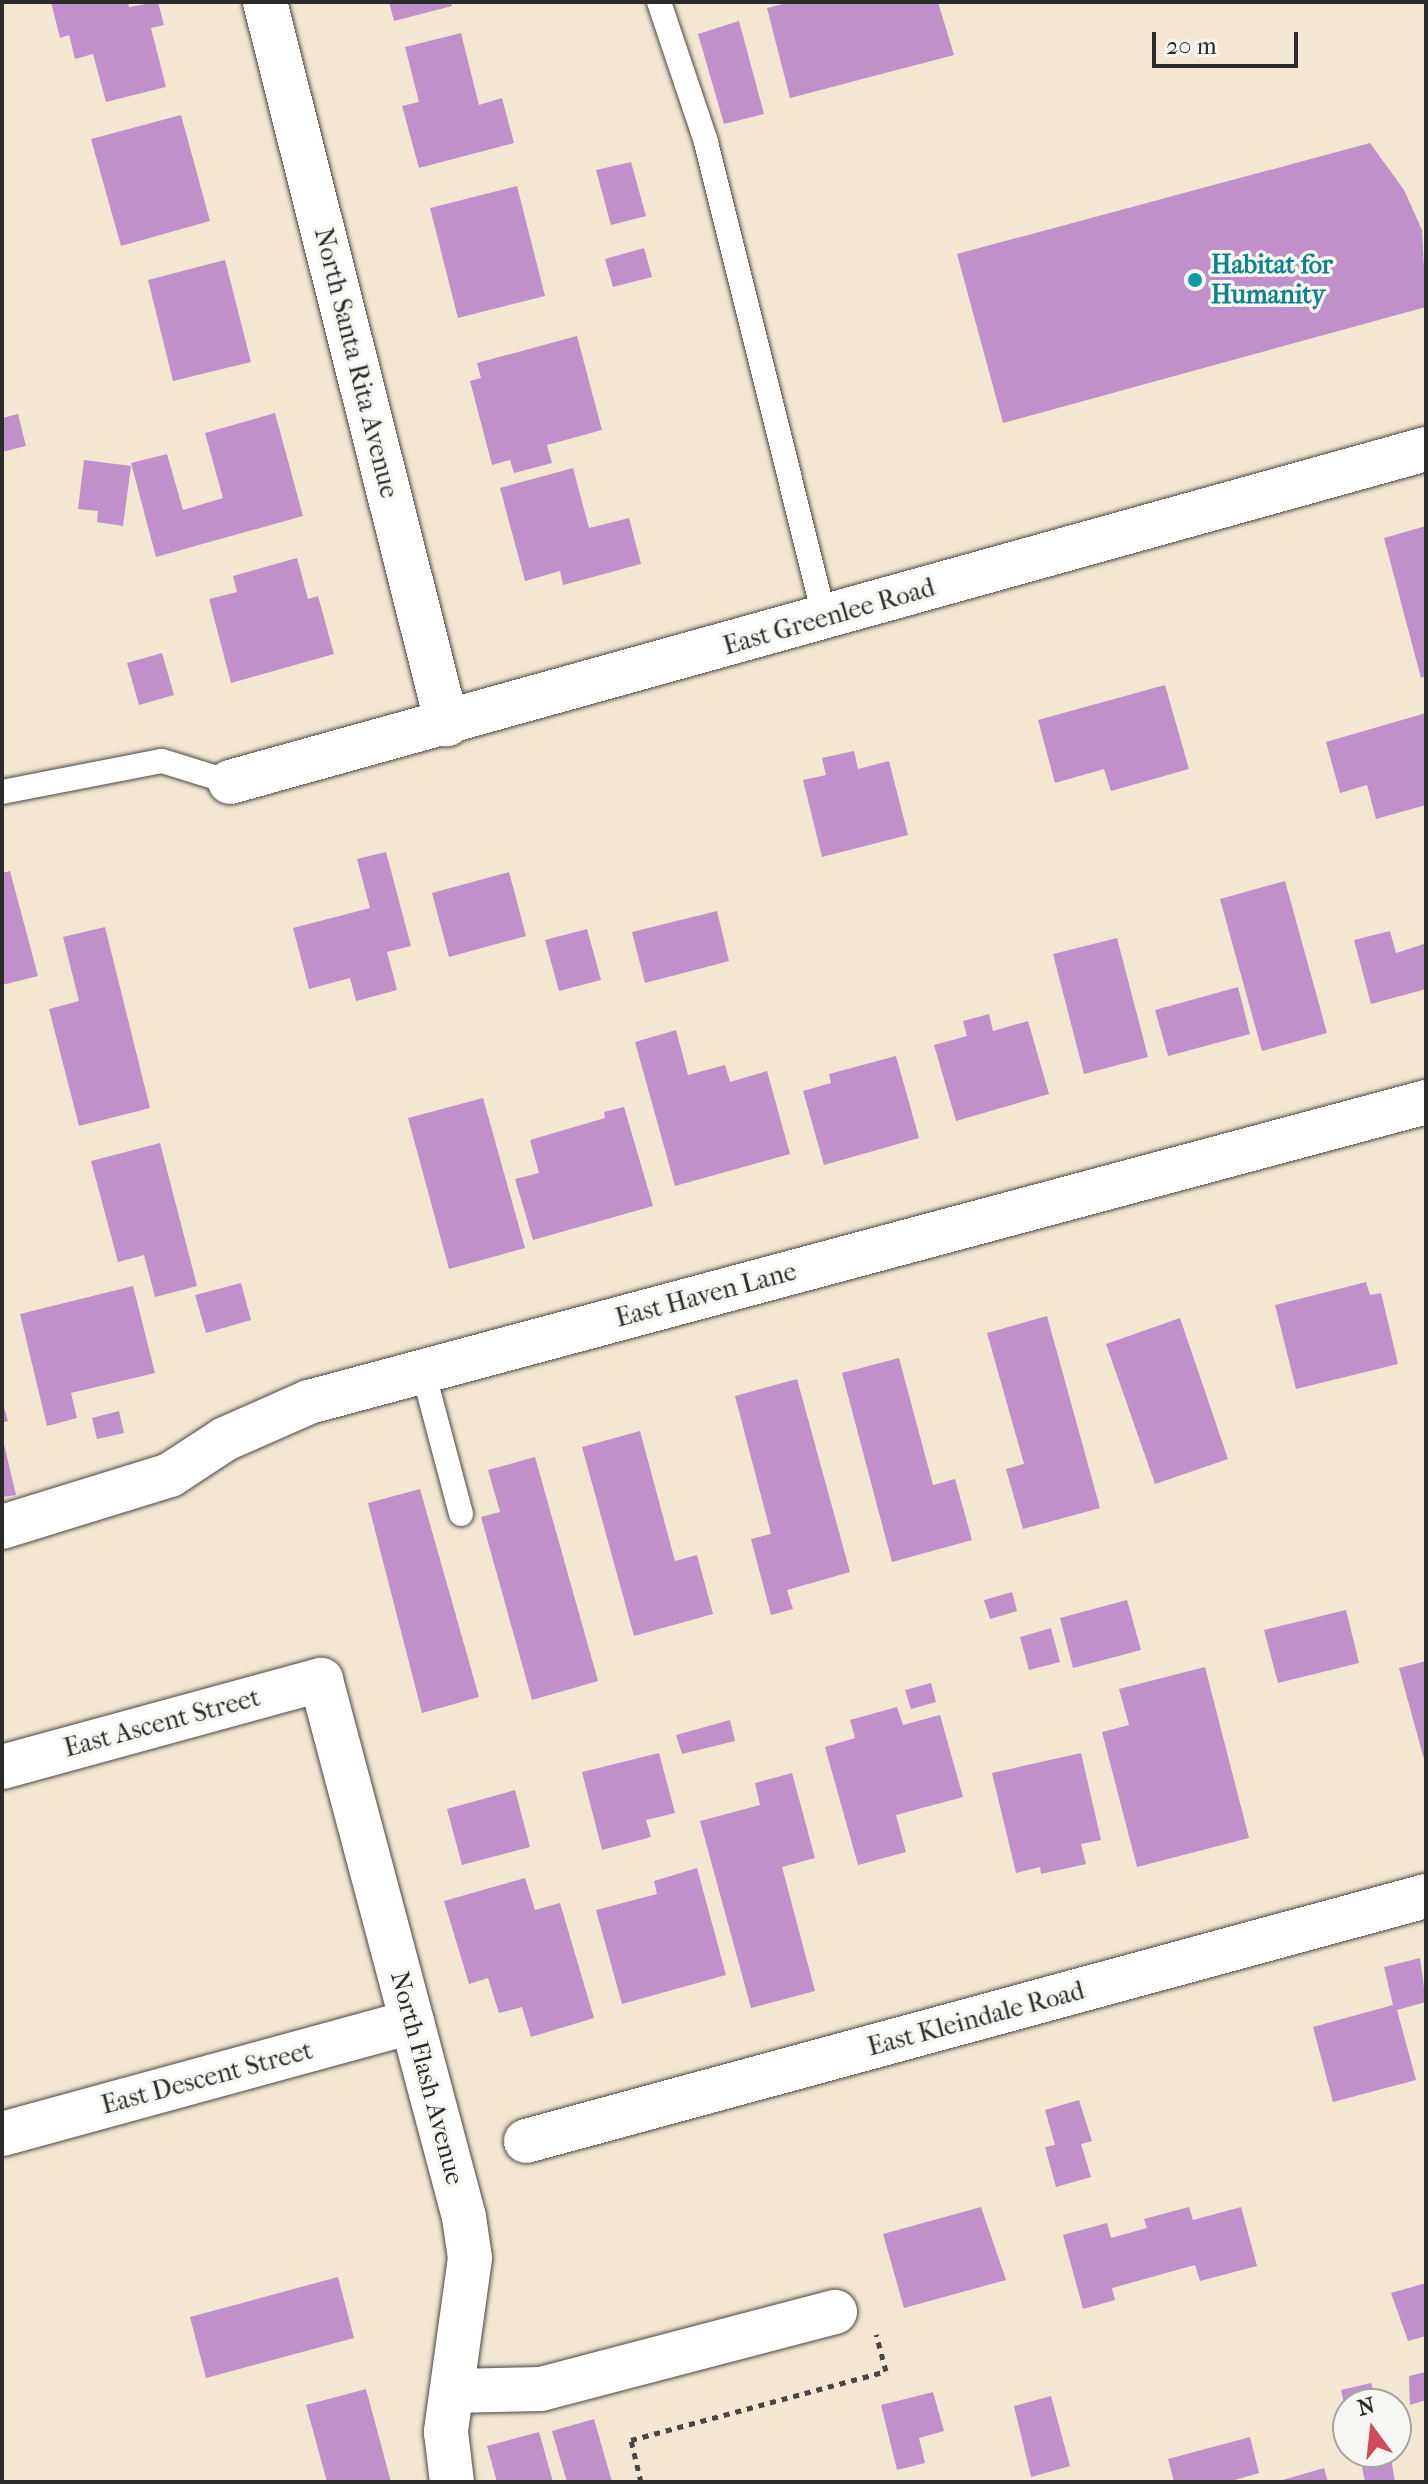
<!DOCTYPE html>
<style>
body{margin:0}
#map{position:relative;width:1428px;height:2484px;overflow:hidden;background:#f3e7d2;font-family:"IM FELL French Canon",serif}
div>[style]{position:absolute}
.building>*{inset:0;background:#c190cb}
.path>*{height:5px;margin-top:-2.5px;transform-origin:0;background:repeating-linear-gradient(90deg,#494744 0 6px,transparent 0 12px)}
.roads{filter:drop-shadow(0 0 2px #494744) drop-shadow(0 0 2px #494744)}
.service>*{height:24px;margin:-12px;padding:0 12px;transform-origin:12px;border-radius:12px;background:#fff}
.minor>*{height:44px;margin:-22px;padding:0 22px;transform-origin:22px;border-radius:22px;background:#fff}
.dots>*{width:22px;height:22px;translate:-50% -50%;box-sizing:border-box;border:4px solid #f6f6f2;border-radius:50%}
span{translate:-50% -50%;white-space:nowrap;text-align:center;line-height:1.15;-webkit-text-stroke:7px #f6f6f2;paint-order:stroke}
.culture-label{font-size:26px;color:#0d838f;font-weight:700}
.left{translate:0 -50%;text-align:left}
.street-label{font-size:26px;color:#2b2b2b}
.frame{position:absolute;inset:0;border:4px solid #2b2b2b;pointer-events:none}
.north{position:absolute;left:1332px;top:2388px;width:80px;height:80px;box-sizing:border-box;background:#f6f6f2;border:2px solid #a5a5a2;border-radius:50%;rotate:345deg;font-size:22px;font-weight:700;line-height:32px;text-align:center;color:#2b2b2b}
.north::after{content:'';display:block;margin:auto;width:28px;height:36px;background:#d1495b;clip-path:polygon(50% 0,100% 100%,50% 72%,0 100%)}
.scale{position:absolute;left:1152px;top:32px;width:146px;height:36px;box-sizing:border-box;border:4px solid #2b2b2b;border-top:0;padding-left:10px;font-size:24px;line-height:28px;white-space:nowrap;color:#2b2b2b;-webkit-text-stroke:6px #f6f6f2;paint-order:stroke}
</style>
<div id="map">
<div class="building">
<div style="clip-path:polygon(51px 2px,128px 2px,129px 7px,158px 2px,164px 25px,151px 28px,166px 87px,106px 102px,93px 54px,75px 59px,69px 35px,60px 38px)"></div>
<div style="clip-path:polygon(389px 2px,451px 2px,452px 6px,394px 21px)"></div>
<div style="clip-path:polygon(791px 2px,938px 2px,954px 55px,790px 98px,767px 8px)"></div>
<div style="clip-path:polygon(739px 21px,764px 114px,724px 124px,698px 34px)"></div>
<div style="clip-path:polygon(461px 33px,479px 105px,502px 98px,514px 143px,419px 168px,402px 106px,419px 102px,405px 47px)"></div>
<div style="clip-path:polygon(181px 115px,210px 221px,121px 246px,91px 139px)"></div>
<div style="clip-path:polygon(1370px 143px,1404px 190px,1422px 230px,1426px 307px,1003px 423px,957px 254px)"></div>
<div style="clip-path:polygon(631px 162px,646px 216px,611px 225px,596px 170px)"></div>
<div style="clip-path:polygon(517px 186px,545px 296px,458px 318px,430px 208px)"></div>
<div style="clip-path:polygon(644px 248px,652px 277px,613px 287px,605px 259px)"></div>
<div style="clip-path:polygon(225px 260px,251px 362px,173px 381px,148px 280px)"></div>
<div style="clip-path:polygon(577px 336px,602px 430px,547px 445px,552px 463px,514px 473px,510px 460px,492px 465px,470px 381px,481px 378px,477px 363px)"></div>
<div style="clip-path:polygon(275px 413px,303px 516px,156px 557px,131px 463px,167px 454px,183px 510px,223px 498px,205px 433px)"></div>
<div style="clip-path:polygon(18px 414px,26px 446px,2px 452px,2px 418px)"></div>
<div style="clip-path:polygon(84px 460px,131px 466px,123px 526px,97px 522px,98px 511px,78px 509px)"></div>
<div style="clip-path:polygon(573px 468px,589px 528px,629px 518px,641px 564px,563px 585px,560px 571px,525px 581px,500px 488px)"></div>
<div style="clip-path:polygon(1426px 526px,1426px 676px,1421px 678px,1384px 538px)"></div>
<div style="clip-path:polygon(297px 558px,308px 599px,318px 596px,334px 654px,231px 683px,209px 599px,237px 592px,233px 576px)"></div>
<div style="clip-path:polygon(162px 653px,174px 695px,139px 705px,127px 663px)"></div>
<div style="clip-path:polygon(1165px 685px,1189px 769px,1111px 791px,1104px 769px,1055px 783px,1038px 720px)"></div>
<div style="clip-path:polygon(1426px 713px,1426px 805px,1376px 819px,1367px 785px,1340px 793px,1326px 742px)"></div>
<div style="clip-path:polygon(854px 751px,858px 769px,889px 761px,908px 835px,822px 857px,803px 780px,826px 775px,822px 758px)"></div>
<div style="clip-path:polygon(386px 852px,411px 946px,387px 952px,397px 990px,356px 1001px,350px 978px,309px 989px,293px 928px,370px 908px,357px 859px)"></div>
<div style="clip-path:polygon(10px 871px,38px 976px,2px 985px,2px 873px)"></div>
<div style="clip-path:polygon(509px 872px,526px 936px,449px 957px,432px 893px)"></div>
<div style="clip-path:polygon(1285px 881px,1327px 1033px,1262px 1051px,1220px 899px)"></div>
<div style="clip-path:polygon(717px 911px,729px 961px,645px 983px,632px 932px)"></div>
<div style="clip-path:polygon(105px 927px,150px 1108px,79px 1126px,49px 1009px,79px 1001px,63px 937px)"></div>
<div style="clip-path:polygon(587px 929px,601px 980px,559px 991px,545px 940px)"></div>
<div style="clip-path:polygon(1390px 931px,1396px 953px,1424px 944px,1426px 989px,1371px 1004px,1354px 940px)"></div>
<div style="clip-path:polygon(1117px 938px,1148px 1057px,1084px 1074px,1053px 954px)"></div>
<div style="clip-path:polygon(1238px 987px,1250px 1034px,1168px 1056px,1155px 1010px)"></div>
<div style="clip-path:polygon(989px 1014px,993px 1031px,1028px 1021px,1049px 1094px,956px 1121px,934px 1045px,967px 1036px,963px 1021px)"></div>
<div style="clip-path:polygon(676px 1030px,688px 1075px,725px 1065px,730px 1082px,767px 1071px,790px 1154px,675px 1186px,635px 1042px)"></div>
<div style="clip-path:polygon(896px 1056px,919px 1138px,824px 1165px,803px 1091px,831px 1083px,829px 1074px)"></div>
<div style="clip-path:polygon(483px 1098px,525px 1248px,449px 1269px,408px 1118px)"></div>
<div style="clip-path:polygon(624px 1107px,653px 1206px,533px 1240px,515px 1179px,539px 1173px,530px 1140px,605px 1118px,604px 1112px)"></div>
<div style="clip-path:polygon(160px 1143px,197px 1286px,155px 1297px,144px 1255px,118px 1262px,91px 1161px)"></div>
<div style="clip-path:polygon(1366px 1282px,1370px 1295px,1381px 1293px,1398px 1364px,1296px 1389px,1275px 1305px)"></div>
<div style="clip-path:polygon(241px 1283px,251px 1320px,206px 1333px,195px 1295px)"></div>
<div style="clip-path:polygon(133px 1286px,155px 1373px,71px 1393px,77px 1418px,47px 1426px,20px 1314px)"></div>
<div style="clip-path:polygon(1047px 1316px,1100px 1508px,1023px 1529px,1006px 1469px,1024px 1464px,987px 1333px)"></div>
<div style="clip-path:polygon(1180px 1318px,1228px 1459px,1155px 1484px,1106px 1344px)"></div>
<div style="clip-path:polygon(899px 1358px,933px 1485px,955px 1479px,972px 1540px,892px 1562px,842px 1373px)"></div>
<div style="clip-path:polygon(797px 1379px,850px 1572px,787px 1590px,793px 1609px,771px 1615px,751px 1539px,771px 1534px,735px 1396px)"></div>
<div style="clip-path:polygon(2px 1400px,8px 1421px,2px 1423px)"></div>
<div style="clip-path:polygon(119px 1411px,124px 1433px,97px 1439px,92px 1418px)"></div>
<div style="clip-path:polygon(640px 1431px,675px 1561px,697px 1555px,713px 1614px,634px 1636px,582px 1447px)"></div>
<div style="clip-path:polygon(3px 1440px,16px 1495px,2px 1497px,2px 1441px)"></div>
<div style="clip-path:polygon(535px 1457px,598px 1681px,532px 1700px,481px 1517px,500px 1512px,488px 1470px)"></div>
<div style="clip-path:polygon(420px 1489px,479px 1697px,422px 1713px,368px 1503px)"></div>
<div style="clip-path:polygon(1012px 1592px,1017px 1611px,990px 1619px,984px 1600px)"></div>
<div style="clip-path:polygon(1127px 1600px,1141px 1650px,1073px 1668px,1060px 1618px)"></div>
<div style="clip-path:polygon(1346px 1610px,1359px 1663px,1278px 1683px,1264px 1630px)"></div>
<div style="clip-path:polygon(1051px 1628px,1060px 1662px,1029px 1670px,1020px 1637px)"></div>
<div style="clip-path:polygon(1426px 1661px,1426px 1763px,1425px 1763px,1399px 1668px)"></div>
<div style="clip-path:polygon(1205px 1667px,1249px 1838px,1137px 1867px,1102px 1732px,1129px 1725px,1119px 1689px)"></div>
<div style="clip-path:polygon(931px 1683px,936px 1702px,911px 1709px,905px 1690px)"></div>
<div style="clip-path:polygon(897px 1707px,903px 1725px,940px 1715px,963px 1797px,896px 1815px,906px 1852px,858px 1865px,825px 1747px,855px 1738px,850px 1720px)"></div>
<div style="clip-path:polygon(730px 1720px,735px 1741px,682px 1754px,676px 1735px)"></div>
<div style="clip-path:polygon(659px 1753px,675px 1813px,646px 1820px,651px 1837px,602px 1850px,582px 1772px)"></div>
<div style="clip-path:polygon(1081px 1753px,1101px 1840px,1081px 1844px,1086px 1864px,1041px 1874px,1040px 1867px,1016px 1873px,992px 1773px)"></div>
<div style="clip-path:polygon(792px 1773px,815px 1858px,782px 1867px,815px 1991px,751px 2008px,700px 1821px,760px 1805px,755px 1783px)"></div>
<div style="clip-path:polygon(515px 1790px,530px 1847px,462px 1865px,447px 1809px)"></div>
<div style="clip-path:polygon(697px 1868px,726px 1975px,622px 2004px,596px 1910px,657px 1894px,654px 1881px)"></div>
<div style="clip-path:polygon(525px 1878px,535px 1910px,560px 1903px,594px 2018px,531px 2037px,522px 2007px,499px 2013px,488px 1978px,469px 1984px,444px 1901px)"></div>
<div style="clip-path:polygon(1420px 1958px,1426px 2002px,1397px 2010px,1416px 2080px,1333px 2102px,1313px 2027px,1393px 2005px,1384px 1967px)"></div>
<div style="clip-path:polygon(1079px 2100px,1092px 2141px,1081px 2144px,1091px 2177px,1056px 2187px,1045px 2147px,1055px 2145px,1045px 2110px)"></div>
<div style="clip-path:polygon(981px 2207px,1006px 2280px,904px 2308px,883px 2234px)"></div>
<div style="clip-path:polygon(1189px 2207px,1193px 2220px,1241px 2207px,1257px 2266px,1200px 2281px,1195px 2265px,1112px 2288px,1115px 2300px,1083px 2309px,1063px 2235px,1107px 2223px,1111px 2238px,1147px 2228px,1144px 2219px)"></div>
<div style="clip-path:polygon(338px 2277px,354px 2338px,206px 2378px,190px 2317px)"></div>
<div style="clip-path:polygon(1426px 2283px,1426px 2336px,1408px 2341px,1391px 2293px)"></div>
<div style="clip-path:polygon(1426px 2372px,1426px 2400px,1410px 2405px,1409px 2376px)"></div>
<div style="clip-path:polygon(1371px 2383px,1378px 2404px,1348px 2404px,1347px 2418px,1341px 2390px)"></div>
<div style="clip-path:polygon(366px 2389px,391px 2482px,327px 2482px,306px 2405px)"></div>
<div style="clip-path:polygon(933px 2392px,944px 2431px,919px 2438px,925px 2463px,897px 2470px,881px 2405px)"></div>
<div style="clip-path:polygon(1051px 2396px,1070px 2466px,1031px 2477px,1014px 2406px)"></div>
<div style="clip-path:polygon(594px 2419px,612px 2482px,567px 2482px,552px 2431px)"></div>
<div style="clip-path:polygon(539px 2432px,553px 2482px,497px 2482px,487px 2446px)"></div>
<div style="clip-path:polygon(1250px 2437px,1259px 2473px,1228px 2482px,1174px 2482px,1168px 2459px)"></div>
<div style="clip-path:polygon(1359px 2452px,1390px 2452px,1395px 2482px,1365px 2482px)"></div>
<div style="clip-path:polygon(1324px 2468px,1328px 2482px,1279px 2482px,1279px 2481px)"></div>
</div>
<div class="path">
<div style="left:641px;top:2482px;width:43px;rotate:-103.4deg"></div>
<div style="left:631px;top:2440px;width:264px;rotate:-15.1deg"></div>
<div style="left:886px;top:2371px;width:38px;rotate:-105deg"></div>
</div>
<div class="roads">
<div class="service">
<div style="left:659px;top:2px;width:148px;rotate:71.4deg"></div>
<div style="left:706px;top:142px;width:491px;rotate:76deg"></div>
<div style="left:2px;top:792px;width:163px;rotate:-11deg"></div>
<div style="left:162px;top:761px;width:71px;rotate:17.2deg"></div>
<div style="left:423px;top:1371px;width:148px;rotate:75.1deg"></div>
</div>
<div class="minor">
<div style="left:265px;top:2px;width:745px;rotate:75.85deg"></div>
<div style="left:230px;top:782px;width:1241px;rotate:-15.56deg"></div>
<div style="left:2px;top:1527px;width:176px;rotate:-17.2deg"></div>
<div style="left:170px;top:1475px;width:66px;rotate:-33.2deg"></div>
<div style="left:225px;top:1439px;width:92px;rotate:-23.8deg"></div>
<div style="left:309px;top:1402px;width:1157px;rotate:-15.03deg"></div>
<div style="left:2px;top:1767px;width:331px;rotate:-15.3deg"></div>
<div style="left:321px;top:1680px;width:556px;rotate:75.09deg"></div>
<div style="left:464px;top:2217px;width:41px;rotate:81.7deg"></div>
<div style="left:470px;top:2258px;width:176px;rotate:97.9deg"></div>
<div style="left:446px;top:2432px;width:50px;rotate:83.2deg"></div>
<div style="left:2px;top:2134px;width:425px;rotate:-15.3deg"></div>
<div style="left:526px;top:2141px;width:933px;rotate:-15.23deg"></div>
<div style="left:452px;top:2391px;width:89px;rotate:-1.3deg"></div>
<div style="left:541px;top:2389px;width:304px;rotate:-14.7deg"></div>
</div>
</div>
<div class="dots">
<div style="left:1195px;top:280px;background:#0f9aa8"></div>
</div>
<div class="culture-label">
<span class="left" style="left:1211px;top:280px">Habitat for<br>Humanity</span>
</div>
<div class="street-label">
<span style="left:356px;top:363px;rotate:76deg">North Santa Rita Avenue</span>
<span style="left:829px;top:617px;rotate:-16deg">East Greenlee Road</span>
<span style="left:706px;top:1295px;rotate:-15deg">East Haven Lane</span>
<span style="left:162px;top:1723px;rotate:-15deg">East Ascent Street</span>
<span style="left:976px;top:2019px;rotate:-15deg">East Kleindale Road</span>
<span style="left:207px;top:2078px;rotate:-15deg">East Descent Street</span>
<span style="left:427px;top:2078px;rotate:75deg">North Flash Avenue</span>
</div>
<div class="frame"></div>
<div class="north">N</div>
<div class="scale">20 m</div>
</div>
